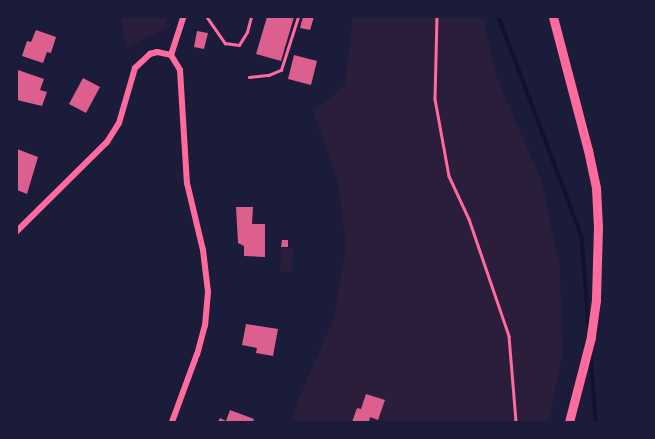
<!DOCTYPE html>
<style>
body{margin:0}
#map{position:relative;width:655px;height:439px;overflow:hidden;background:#1b1b3a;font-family:Figtree,sans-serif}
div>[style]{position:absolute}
.green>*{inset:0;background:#2a1e3b}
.stream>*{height:3.5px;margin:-1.75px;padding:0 1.75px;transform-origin:1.75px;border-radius:1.75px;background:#12122b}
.building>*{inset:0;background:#dd5f8e}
.service>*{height:2.5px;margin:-1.25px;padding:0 1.25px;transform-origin:1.25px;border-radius:1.25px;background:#ff6b9d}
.tertiary>*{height:6px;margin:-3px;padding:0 3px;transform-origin:3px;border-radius:3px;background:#ff6b9d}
.trunk>*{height:9px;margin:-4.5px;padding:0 4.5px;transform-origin:4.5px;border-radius:4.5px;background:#ff6b9d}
span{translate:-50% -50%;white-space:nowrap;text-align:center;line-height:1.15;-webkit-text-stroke:3px #1b1b3a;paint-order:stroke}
.frame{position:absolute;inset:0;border:18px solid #1b1b3a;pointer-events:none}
</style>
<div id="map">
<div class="green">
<div style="clip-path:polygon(120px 17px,168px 17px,164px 29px,127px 48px)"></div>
<div style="clip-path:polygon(353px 17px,483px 17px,496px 76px,542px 182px,560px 270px,563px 354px,548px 422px,292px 422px,298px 400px,333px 321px,346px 247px,338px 180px,313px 111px,345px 86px)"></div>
<div style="clip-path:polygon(281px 248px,293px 248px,292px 272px,280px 272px)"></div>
</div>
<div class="stream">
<div style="left:499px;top:17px;width:235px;rotate:69.3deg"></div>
<div style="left:582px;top:237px;width:89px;rotate:85.5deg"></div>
<div style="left:591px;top:353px;width:69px;rotate:85.9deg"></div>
</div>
<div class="building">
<div style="clip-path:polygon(267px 17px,294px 17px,281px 61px,256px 54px)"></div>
<div style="clip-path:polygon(303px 17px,314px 17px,310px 30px,300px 28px)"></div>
<div style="clip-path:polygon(36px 30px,56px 37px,51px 53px,47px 52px,43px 63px,22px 56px,27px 41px,31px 42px)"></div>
<div style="clip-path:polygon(197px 31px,208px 33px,204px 49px,194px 47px)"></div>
<div style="clip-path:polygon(294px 55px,317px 61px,311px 85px,288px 79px)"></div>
<div style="clip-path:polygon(18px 70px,44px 79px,40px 90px,47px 92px,42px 106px,17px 100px)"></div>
<div style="clip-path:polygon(83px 78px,100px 87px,86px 113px,69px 104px)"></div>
<div style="clip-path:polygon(17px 149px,38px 157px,27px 194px,17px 190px)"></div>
<div style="clip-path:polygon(236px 207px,253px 207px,252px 224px,265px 224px,265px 257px,244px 256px,244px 246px,238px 243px)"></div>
<div style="clip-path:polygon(282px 240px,288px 240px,288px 247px,281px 247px)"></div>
<div style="clip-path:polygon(246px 324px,278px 329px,273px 356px,256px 353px,257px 348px,242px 345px)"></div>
<div style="clip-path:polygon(366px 394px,385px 400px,378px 420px,370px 417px,369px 422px,352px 422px,357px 408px,361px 409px)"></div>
<div style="clip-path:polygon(230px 410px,254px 419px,253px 422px,218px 422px,220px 418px,226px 421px)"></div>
</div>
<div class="service">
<div style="left:207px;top:17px;width:32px;rotate:55deg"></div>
<div style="left:225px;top:43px;width:14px;rotate:8deg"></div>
<div style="left:239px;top:45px;width:15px;rotate:-58deg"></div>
<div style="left:247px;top:32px;width:16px;rotate:-75deg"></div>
<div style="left:437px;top:17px;width:82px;rotate:91.4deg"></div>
<div style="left:435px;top:99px;width:78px;rotate:79.7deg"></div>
<div style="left:449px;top:176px;width:47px;rotate:65.1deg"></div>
<div style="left:469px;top:219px;width:124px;rotate:71.1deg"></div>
<div style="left:509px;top:336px;width:86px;rotate:85.3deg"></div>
<div style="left:249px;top:77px;width:20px;rotate:-6deg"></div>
<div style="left:269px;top:75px;width:13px;rotate:-23deg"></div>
<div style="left:281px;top:70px;width:56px;rotate:-72.2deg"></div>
</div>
<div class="tertiary">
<div style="left:171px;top:55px;width:17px;rotate:59deg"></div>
<div style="left:180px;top:70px;width:113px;rotate:86.5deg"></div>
<div style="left:187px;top:183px;width:69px;rotate:76.6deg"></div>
<div style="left:203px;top:250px;width:42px;rotate:83.2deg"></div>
<div style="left:208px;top:292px;width:33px;rotate:95deg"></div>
<div style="left:205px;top:325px;width:30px;rotate:105deg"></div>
<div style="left:197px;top:354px;width:72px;rotate:110.2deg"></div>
<div style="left:171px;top:55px;width:40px;rotate:-72deg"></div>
<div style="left:17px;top:231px;width:127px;rotate:-44.7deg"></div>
<div style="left:107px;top:142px;width:22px;rotate:-58deg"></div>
<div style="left:119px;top:123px;width:57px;rotate:-73.8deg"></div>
<div style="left:135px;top:68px;width:21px;rotate:-43deg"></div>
<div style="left:150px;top:54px;width:7px;rotate:-16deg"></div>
<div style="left:157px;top:52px;width:14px;rotate:12deg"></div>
</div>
<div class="trunk">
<div style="left:553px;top:17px;width:138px;rotate:75.3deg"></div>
<div style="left:588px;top:150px;width:39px;rotate:78deg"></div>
<div style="left:596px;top:188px;width:39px;rotate:87deg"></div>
<div style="left:598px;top:227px;width:73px;rotate:91.6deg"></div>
<div style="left:596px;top:300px;width:37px;rotate:98deg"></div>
<div style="left:591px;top:337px;width:88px;rotate:104.5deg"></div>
</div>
<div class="frame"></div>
</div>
